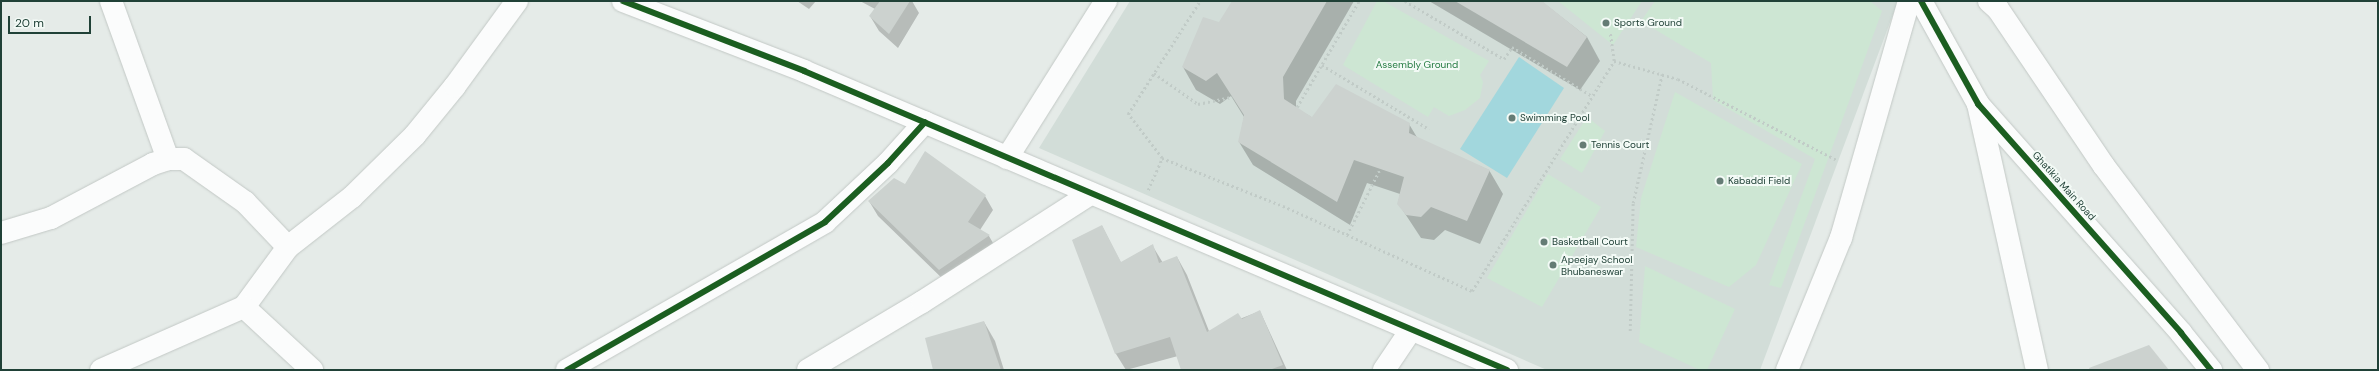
<!DOCTYPE html>
<style>
body{margin:0}
#map{position:relative;width:2379px;height:371px;overflow:hidden;background:#e5ebe8;font-family:"DM Sans",sans-serif}
div>[style]{position:absolute}
.built>*{inset:0;background:#d2ddd8}
.green>*{inset:0;background:#cde6d3}
.water>*{inset:0;background:#a2d7dd}
.shadow>*{inset:0;background:#0003}
.building>*{inset:0;background:#ccd2cf}
.path>*{height:2.5px;margin-top:-1.25px;transform-origin:0;background:repeating-linear-gradient(90deg,#c1cbc7 0 2px,transparent 0 5px)}
.roads{filter:drop-shadow(0 0 1px #c2c8c5) drop-shadow(0 0 1px #c2c8c5)}
.minor>*{height:22px;margin:-11px;padding:0 11px;transform-origin:11px;border-radius:11px;background:#fbfcfc}
.tertiary>*{height:22px;margin:-11px;padding:0 11px;transform-origin:11px;border-radius:11px;background:#fbfcfc}
.cycleway>*{height:6px;margin:-3px;padding:0 3px;transform-origin:3px;border-radius:3px;background:#1b5e20}
.dots>*{width:11px;height:11px;translate:-50% -50%;box-sizing:border-box;border:2px solid #f3faf6;border-radius:50%}
span{translate:-50% -50%;white-space:nowrap;text-align:center;line-height:1.15;-webkit-text-stroke:4px #f3faf6;paint-order:stroke}
.poi-label{font-size:10px;color:#204137}
.left{translate:0 -50%;text-align:left}
.park-label{font-size:10px;color:#267c43}
.street-label{font-size:10px;color:#204137}
.frame{position:absolute;inset:0;border:2px solid #204137;pointer-events:none}
.scale{position:absolute;left:8px;top:16px;width:83px;height:18px;box-sizing:border-box;border:2px solid #204137;border-top:0;padding-left:5px;font-size:12px;line-height:14px;white-space:nowrap;color:#204137;-webkit-text-stroke:3px #f3faf6;paint-order:stroke}
</style>
<div id="map">
<div class="built">
<div style="clip-path:polygon(1130px 1px,1898px 1px,1760px 370px,1547px 370px,1039px 148px)"></div>
</div>
<div class="green">
<div style="clip-path:polygon(1377px 1px,1383px 1px,1489px 61px,1480px 75px,1483px 82px,1480px 98px,1465px 110px,1449px 116px,1434px 107px,1428px 117px,1343px 65px)"></div>
<div style="clip-path:polygon(1558px 1px,1642px 1px,1613px 45px)"></div>
<div style="clip-path:polygon(1655px 1px,1870px 1px,1882px 11px,1781px 288px,1769px 285px,1815px 159px,1713px 100px,1711px 63px,1641px 21px)"></div>
<div style="clip-path:polygon(1675px 92px,1802px 164px,1756px 265px,1729px 287px,1636px 247px,1641px 198px)"></div>
<div style="clip-path:polygon(1587px 117px,1605px 131px,1582px 173px,1560px 159px)"></div>
<div style="clip-path:polygon(1548px 174px,1601px 207px,1542px 307px,1487px 278px)"></div>
<div style="clip-path:polygon(1645px 266px,1735px 309px,1707px 370px,1700px 370px,1639px 342px)"></div>
</div>
<div class="water">
<div style="clip-path:polygon(1519px 57px,1564px 88px,1507px 178px,1460px 149px)"></div>
</div>
<div class="shadow">
<div style="clip-path:polygon(797px 1px,816px 1px,809px 9px)"></div>
<div style="clip-path:polygon(860px 1px,912px 1px,919px 13px,898px 48px,879px 31px,870px 16px,875px 9px)"></div>
<div style="clip-path:polygon(1233px 1px,1354px 1px,1296px 101px,1296px 108px,1313px 118px,1409px 124px,1418px 139px,1489px 170px,1503px 194px,1480px 244px,1445px 230px,1434px 240px,1421px 238px,1398px 203px,1400px 194px,1367px 183px,1350px 225px,1253px 165px,1239px 142px,1244px 117px,1231px 96px,1220px 104px,1196px 90px,1183px 67px,1220px 23px)"></div>
<div style="clip-path:polygon(1429px 1px,1541px 1px,1587px 37px,1600px 61px,1580px 90px)"></div>
<div style="clip-path:polygon(905px 186px,985px 196px,993px 210px,980px 230px,989px 236px,997px 250px,948px 284px,878px 216px,869px 201px)"></div>
<div style="clip-path:polygon(1102px 226px,1121px 263px,1152px 245px,1163px 263px,1177px 257px,1187px 275px,1209px 331px,1260px 311px,1287px 370px,1182px 370px,1178px 356px,1126px 370px,1116px 354px,1073px 240px)"></div>
<div style="clip-path:polygon(984px 322px,995px 341px,1004px 370px,934px 370px)"></div>
</div>
<div class="building">
<div style="clip-path:polygon(880px 1px,910px 1px,889px 34px,869px 16px)"></div>
<div style="clip-path:polygon(1232px 1px,1327px 1px,1283px 77px,1284px 99px,1312px 117px,1336px 84px,1410px 123px,1409px 133px,1490px 170px,1467px 221px,1431px 207px,1421px 217px,1406px 215px,1397px 204px,1404px 177px,1354px 160px,1337px 202px,1238px 142px,1244px 115px,1217px 73px,1206px 81px,1182px 67px,1203px 17px,1219px 22px)"></div>
<div style="clip-path:polygon(1455px 1px,1542px 1px,1587px 37px,1567px 67px)"></div>
<div style="clip-path:polygon(925px 151px,986px 195px,968px 222px,990px 235px,939px 270px,868px 201px,894px 178px,905px 184px)"></div>
<div style="clip-path:polygon(1102px 225px,1121px 262px,1153px 244px,1159px 263px,1177px 256px,1207px 332px,1238px 313px,1242px 319px,1260px 310px,1283px 365px,1269px 370px,1181px 370px,1170px 337px,1115px 354px,1072px 240px)"></div>
<div style="clip-path:polygon(984px 321px,1001px 370px,933px 370px,925px 338px)"></div>
<div style="clip-path:polygon(2149px 345px,2169px 370px,2090px 370px,2089px 368px)"></div>
</div>
<div class="path">
<div style="left:1405px;top:1px;width:115px;rotate:30.4deg"></div>
<div style="left:1504px;top:59px;width:14px;rotate:-56deg"></div>
<div style="left:1512px;top:47px;width:94px;rotate:31.5deg"></div>
<div style="left:1614px;top:61px;width:66px;rotate:15.7deg"></div>
<div style="left:1678px;top:79px;width:178px;rotate:27deg"></div>
<div style="left:1322px;top:65px;width:125px;rotate:30.9deg"></div>
<div style="left:1154px;top:73px;width:54px;rotate:35.2deg"></div>
<div style="left:1198px;top:104px;width:35px;rotate:-12deg"></div>
<div style="left:1297px;top:107px;width:123px;rotate:-59.7deg"></div>
<div style="left:1162px;top:158px;width:130px;rotate:21.6deg"></div>
<div style="left:1283px;top:206px;width:207px;rotate:24.2deg"></div>
<div style="left:1472px;top:291px;width:270px;rotate:-58.3deg"></div>
<div style="left:1614px;top:61px;width:29px;rotate:-98deg"></div>
<div style="left:1148px;top:190px;width:35px;rotate:-66deg"></div>
<div style="left:1162px;top:158px;width:56px;rotate:-127.7deg"></div>
<div style="left:1128px;top:114px;width:134px;rotate:-57.5deg"></div>
<div style="left:1347px;top:235px;width:74px;rotate:-63.4deg"></div>
<div style="left:1630px;top:331px;width:128px;rotate:-88.7deg"></div>
<div style="left:1633px;top:203px;width:132px;rotate:-77.3deg"></div>
</div>
<div class="roads">
<div class="minor">
<div style="left:111px;top:1px;width:168px;rotate:70.2deg"></div>
<div style="left:623px;top:1px;width:194px;rotate:21.1deg"></div>
<div style="left:804px;top:71px;width:764px;rotate:23.04deg"></div>
<div style="left:1978px;top:104px;width:272px;rotate:77.5deg"></div>
<div style="left:1007px;top:158px;width:186px;rotate:-57.8deg"></div>
<div style="left:1px;top:233px;width:52px;rotate:-16.7deg"></div>
<div style="left:51px;top:218px;width:115px;rotate:-27.9deg"></div>
<div style="left:153px;top:164px;width:16px;rotate:-18deg"></div>
<div style="left:168px;top:159px;width:16px"></div>
<div style="left:184px;top:159px;width:75px;rotate:35.2deg"></div>
<div style="left:245px;top:202px;width:62px;rotate:46.3deg"></div>
<div style="left:244px;top:307px;width:74px;rotate:-53.7deg"></div>
<div style="left:288px;top:247px;width:81px;rotate:-38deg"></div>
<div style="left:352px;top:197px;width:88px;rotate:-44.5deg"></div>
<div style="left:415px;top:135px;width:63px;rotate:-50.8deg"></div>
<div style="left:455px;top:86px;width:105px;rotate:-53.9deg"></div>
<div style="left:101px;top:370px;width:156px;rotate:-23.8deg"></div>
<div style="left:244px;top:307px;width:93px;rotate:42.8deg"></div>
<div style="left:567px;top:370px;width:297px;rotate:-29.8deg"></div>
<div style="left:825px;top:222px;width:86px;rotate:-43.1deg"></div>
<div style="left:888px;top:163px;width:55px;rotate:-47.9deg"></div>
<div style="left:808px;top:370px;width:133px;rotate:-30.8deg"></div>
<div style="left:922px;top:302px;width:200px;rotate:-32.7deg"></div>
<div style="left:1384px;top:370px;width:48px;rotate:-56deg"></div>
</div>
<div class="tertiary">
<div style="left:1921px;top:1px;width:118px;rotate:61deg"></div>
<div style="left:1978px;top:104px;width:306px;rotate:48.4deg"></div>
<div style="left:2181px;top:333px;width:48px;rotate:51deg"></div>
<div style="left:1989px;top:1px;width:12px;rotate:42deg"></div>
<div style="left:1998px;top:9px;width:189px;rotate:56deg"></div>
<div style="left:2104px;top:166px;width:256px;rotate:53deg"></div>
<div style="left:1787px;top:370px;width:143px;rotate:-67.8deg"></div>
<div style="left:1841px;top:238px;width:247px;rotate:-74deg"></div>
</div>
</div>
<div class="cycleway">
<div style="left:623px;top:1px;width:194px;rotate:21.1deg"></div>
<div style="left:804px;top:71px;width:764px;rotate:23.04deg"></div>
<div style="left:1921px;top:1px;width:118px;rotate:61deg"></div>
<div style="left:1978px;top:104px;width:306px;rotate:48.4deg"></div>
<div style="left:2181px;top:333px;width:48px;rotate:51deg"></div>
<div style="left:567px;top:370px;width:297px;rotate:-29.8deg"></div>
<div style="left:825px;top:222px;width:86px;rotate:-43.1deg"></div>
<div style="left:888px;top:163px;width:55px;rotate:-47.9deg"></div>
</div>
<div class="dots">
<div style="left:1606px;top:23px;background:#657c75"></div>
<div style="left:1512px;top:118px;background:#657c75"></div>
<div style="left:1583px;top:145px;background:#657c75"></div>
<div style="left:1720px;top:181px;background:#657c75"></div>
<div style="left:1544px;top:242px;background:#657c75"></div>
<div style="left:1553px;top:265px;background:#657c75"></div>
</div>
<div class="poi-label">
<span class="left" style="left:1614px;top:23px">Sports Ground</span>
<span class="left" style="left:1520px;top:118px">Swimming Pool</span>
<span class="left" style="left:1591px;top:145px">Tennis Court</span>
<span class="left" style="left:1728px;top:181px">Kabaddi Field</span>
<span class="left" style="left:1552px;top:242px">Basketball Court</span>
<span class="left" style="left:1561px;top:265px">Apeejay School<br>Bhubaneswar</span>
</div>
<div class="park-label">
<span style="left:1417px;top:65px">Assembly Ground</span>
</div>
<div class="street-label">
<span style="left:2064px;top:186px;rotate:48deg">Ghatikia Main Road</span>
</div>
<div class="frame"></div>
<div class="scale">20 m</div>
</div>
